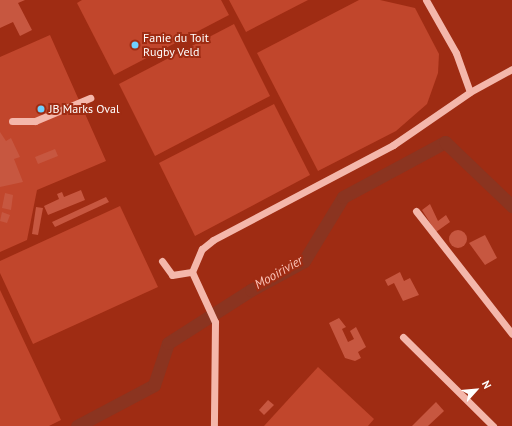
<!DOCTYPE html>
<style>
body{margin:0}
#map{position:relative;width:512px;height:426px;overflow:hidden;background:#9f2c13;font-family:"PT Sans",sans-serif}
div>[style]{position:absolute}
.green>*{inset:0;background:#c1462c}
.river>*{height:13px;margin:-6.5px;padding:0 6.5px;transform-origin:6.5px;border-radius:6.5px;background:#8b3420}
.building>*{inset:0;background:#c75740}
.round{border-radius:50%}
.minor>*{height:7px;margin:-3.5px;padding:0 3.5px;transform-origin:3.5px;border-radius:3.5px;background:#f4b7ab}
.dots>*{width:11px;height:11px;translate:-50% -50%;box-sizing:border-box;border:2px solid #9f2c13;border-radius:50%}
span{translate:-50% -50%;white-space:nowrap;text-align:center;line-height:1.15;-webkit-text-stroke:4px #9f2c13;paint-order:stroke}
.poi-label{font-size:12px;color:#fff}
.left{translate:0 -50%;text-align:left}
.water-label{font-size:13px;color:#fbc2b7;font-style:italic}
.north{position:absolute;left:456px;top:370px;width:40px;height:40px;-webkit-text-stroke:3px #9f2c13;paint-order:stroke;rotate:63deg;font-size:11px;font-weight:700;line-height:16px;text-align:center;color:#fff}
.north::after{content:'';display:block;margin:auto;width:14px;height:18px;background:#fff;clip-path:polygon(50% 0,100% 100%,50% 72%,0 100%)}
</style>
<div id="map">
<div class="green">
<div style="clip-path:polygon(82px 0,221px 0,229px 15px,114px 75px,77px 3px)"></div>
<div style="clip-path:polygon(229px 0,308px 0,246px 32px)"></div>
<div style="clip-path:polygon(359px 0,380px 0,415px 8px,439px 54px,438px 73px,427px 104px,396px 131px,318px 171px,257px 53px)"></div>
<div style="clip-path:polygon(234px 24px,270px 96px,155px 156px,119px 84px)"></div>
<div style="clip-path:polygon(50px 35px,106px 161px,37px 190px,27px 240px,0 252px,0 57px)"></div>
<div style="clip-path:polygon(274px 104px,310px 175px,195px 236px,159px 163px)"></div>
<div style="clip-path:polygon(120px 206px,158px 287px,33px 344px,0 273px,0 261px)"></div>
<div style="clip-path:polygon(0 290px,61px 420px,49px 426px,0 426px)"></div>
<div style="clip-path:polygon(318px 367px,374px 419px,368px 426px,264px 426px)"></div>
</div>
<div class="river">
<div style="left:77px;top:426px;width:87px;rotate:-28deg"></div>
<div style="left:154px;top:385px;width:44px;rotate:-71.6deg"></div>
<div style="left:168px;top:343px;width:98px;rotate:-32.6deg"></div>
<div style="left:251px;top:290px;width:60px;rotate:-28.7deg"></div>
<div style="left:304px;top:261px;width:75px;rotate:-58.6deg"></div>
<div style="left:343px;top:197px;width:116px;rotate:-28.3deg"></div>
<div style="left:445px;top:142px;width:93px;rotate:43.7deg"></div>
</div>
<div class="building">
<div style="clip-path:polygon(0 0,25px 0,18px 3px,32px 30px,20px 36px,13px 22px,0 28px)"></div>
<div style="clip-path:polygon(0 132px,6px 141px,11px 138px,20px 157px,14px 159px,23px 182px,0 187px)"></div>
<div style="clip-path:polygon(55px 149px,58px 156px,38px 164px,35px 157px)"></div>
<div style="clip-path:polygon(81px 190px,85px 200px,48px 215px,44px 206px,59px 199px,57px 194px,62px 192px,64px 197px)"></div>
<div style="clip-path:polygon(5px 193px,13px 195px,11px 210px,2px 208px)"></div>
<div style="clip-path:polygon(106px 197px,109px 202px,55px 227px,52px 222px)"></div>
<div style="clip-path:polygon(430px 204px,438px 221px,446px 215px,450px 222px,436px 232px,422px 210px)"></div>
<div style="clip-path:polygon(36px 207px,43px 208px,38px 235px,32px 234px)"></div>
<div style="clip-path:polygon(2px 212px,10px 215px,7px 223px,0 221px)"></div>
<div class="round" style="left:449px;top:230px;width:18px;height:18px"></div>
<div style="clip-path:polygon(485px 235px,497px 258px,485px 265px,469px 243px)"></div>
<div style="clip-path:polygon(400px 272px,404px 281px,410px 278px,419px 295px,403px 301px,394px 283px,388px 286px,385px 280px)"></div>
<div style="clip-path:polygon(339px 318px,346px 327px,342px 329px,348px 342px,354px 339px,350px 331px,356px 327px,366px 347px,358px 352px,361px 358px,355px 361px,345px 358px,329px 323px)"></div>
<div style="clip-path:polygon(268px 400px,274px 405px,264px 415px,259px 410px)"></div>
<div style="clip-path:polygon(436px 402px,444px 411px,428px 426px,412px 426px)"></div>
</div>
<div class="minor">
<div style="left:426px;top:0;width:61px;rotate:60.5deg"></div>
<div style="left:456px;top:53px;width:41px;rotate:70.3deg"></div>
<div style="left:12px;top:121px;width:23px"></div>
<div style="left:35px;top:121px;width:60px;rotate:-22.7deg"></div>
<div style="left:416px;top:211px;width:156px;rotate:52deg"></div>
<div style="left:162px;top:261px;width:17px;rotate:54deg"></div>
<div style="left:172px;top:275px;width:20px;rotate:-9deg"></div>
<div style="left:192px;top:272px;width:55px;rotate:65.3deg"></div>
<div style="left:215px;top:322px;width:104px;rotate:90.6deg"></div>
<div style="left:192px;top:272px;width:25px;rotate:-67deg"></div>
<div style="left:202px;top:249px;width:14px;rotate:-39deg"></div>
<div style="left:213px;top:240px;width:204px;rotate:-27.8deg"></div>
<div style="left:393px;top:145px;width:93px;rotate:-34.5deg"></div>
<div style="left:470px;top:92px;width:48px;rotate:-28.7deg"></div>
<div style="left:403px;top:337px;width:127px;rotate:44.7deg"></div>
</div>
<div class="dots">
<div style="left:135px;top:45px;background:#6ecfff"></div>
<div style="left:41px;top:109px;background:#6ecfff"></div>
</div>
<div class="poi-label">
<span class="left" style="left:143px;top:45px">Fanie du Toit<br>Rugby Veld</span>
<span class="left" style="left:49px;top:109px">JB Marks Oval</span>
</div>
<div class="water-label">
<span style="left:279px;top:273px;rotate:-30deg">Mooirivier</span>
</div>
<div class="north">N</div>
</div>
